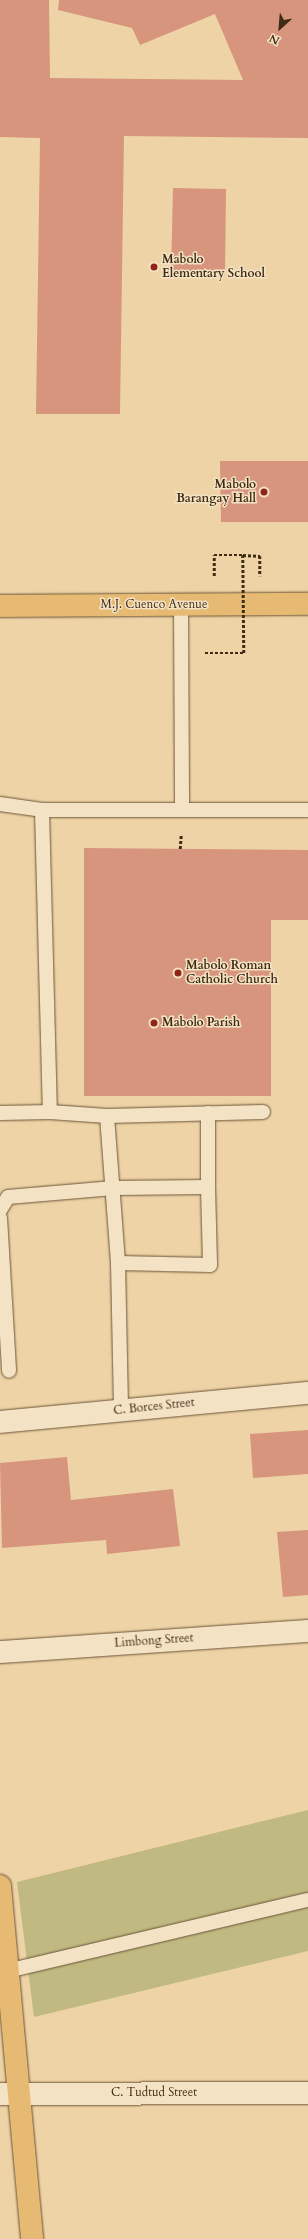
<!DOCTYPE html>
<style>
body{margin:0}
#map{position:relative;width:308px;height:2239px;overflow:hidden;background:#eed3a6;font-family:Cardo,serif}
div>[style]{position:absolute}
.green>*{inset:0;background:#c0ba82}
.building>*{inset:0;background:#d7957d}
.path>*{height:2.5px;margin-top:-1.25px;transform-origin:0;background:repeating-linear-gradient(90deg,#3f2b12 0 3px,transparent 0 5px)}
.roads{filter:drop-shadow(0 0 1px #6b5537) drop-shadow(0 0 1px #6b5537)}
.lane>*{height:14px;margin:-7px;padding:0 7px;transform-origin:7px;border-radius:7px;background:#f4e2c5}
.street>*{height:22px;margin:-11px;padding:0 11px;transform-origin:11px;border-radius:11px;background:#f4e2c5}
.primary>*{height:22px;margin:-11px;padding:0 11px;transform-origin:11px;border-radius:11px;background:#e7ba73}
.path-bridge>*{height:2.5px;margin-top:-1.25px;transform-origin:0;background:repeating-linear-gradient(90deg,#3f2b12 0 3px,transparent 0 5px)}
.dots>*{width:11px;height:11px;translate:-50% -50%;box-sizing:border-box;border:2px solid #f4e2c5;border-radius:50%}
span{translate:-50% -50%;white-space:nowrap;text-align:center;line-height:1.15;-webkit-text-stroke:3px #f4e2c5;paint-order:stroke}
.poi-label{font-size:12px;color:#3f2b12;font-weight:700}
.left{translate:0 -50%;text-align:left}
.right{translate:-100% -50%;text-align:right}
.street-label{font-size:12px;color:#3f2b12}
.north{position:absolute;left:260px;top:8px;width:40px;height:40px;-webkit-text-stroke:3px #f4e2c5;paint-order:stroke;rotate:206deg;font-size:11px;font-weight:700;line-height:16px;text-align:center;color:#3f2b12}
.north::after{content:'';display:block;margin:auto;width:14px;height:18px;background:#3f2b12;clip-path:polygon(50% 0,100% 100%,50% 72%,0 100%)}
</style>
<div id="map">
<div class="green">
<div style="clip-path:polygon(308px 1810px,308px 1951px,34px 2017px,17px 1882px)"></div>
</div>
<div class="building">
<div style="clip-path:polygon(0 0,49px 0,50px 78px,243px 80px,215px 14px,140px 45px,132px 28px,58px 10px,59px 0,308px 0,308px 138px,124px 136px,120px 414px,36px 414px,40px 138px,0 137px)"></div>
<div style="clip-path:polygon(173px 188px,226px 189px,225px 274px,171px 274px)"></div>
<div style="clip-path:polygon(220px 461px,308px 461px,308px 522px,221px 522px)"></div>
<div style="clip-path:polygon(84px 848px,308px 850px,308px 920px,271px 920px,271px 1096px,84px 1096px)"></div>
<div style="clip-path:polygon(308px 1430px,308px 1474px,253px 1478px,250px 1434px)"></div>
<div style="clip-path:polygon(67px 1457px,71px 1500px,173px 1489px,180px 1546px,107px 1554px,106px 1540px,2px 1548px,0 1463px)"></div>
<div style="clip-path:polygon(308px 1530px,308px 1595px,283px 1597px,277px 1532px)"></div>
</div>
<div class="path">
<div style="left:214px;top:576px;width:21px;rotate:-90deg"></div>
<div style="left:214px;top:555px;width:29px"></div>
<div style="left:243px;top:555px;width:17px;rotate:3deg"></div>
<div style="left:260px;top:556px;width:20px;rotate:90deg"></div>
<div style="left:205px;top:653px;width:39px"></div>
<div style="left:180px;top:849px;width:15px;rotate:-86deg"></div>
</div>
<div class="roads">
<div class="lane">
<div style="left:181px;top:605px;width:205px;rotate:89.7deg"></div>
<div style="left:0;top:804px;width:42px;rotate:8.1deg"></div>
<div style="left:42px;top:810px;width:266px"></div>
<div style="left:42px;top:810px;width:302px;rotate:88.5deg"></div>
<div style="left:0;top:1113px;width:50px;rotate:-1.1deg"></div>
<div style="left:50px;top:1112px;width:57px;rotate:4deg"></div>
<div style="left:107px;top:1116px;width:156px;rotate:-1.5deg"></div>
<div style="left:107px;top:1116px;width:147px;rotate:85.7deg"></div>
<div style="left:118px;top:1263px;width:148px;rotate:88.8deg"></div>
<div style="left:208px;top:1187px;width:74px;rotate:-90deg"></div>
<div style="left:0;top:1210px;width:15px;rotate:-58deg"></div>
<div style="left:8px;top:1197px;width:106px;rotate:-4.9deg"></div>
<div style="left:114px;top:1188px;width:94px;rotate:-0.6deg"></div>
<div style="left:208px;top:1187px;width:78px;rotate:88.5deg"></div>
<div style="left:210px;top:1265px;width:92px;rotate:-178.8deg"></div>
<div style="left:0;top:1218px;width:153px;rotate:86.6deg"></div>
<div style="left:7px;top:1971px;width:309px;rotate:-13.3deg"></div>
</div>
<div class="street">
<div style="left:0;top:1422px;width:309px;rotate:-5.4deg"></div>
<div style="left:0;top:1652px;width:309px;rotate:-3.9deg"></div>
<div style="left:0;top:2094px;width:308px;rotate:-0.2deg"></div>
</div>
<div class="primary">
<div style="left:0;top:606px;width:308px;rotate:-0.4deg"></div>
<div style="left:0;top:1886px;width:354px;rotate:84.8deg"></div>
</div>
</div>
<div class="path-bridge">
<div style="left:243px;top:555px;width:98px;rotate:89.4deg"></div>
</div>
<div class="dots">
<div style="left:154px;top:267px;background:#8f2418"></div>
<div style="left:264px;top:492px;background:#8f2418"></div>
<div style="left:178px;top:973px;background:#8f2418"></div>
<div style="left:154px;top:1023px;background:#8f2418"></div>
</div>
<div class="poi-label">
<span class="left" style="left:162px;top:267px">Mabolo<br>Elementary School</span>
<span class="right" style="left:256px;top:492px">Mabolo<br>Barangay Hall</span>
<span class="left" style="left:186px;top:973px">Mabolo Roman<br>Catholic Church</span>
<span class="left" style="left:162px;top:1023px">Mabolo Parish</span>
</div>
<div class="street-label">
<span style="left:154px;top:605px">M.J. Cuenco Avenue</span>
<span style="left:154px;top:1407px;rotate:-6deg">C. Borces Street</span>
<span style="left:154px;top:1641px;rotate:-4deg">Limbong Street</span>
<span style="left:154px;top:2093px">C. Tudtud Street</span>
</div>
<div class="north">N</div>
</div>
